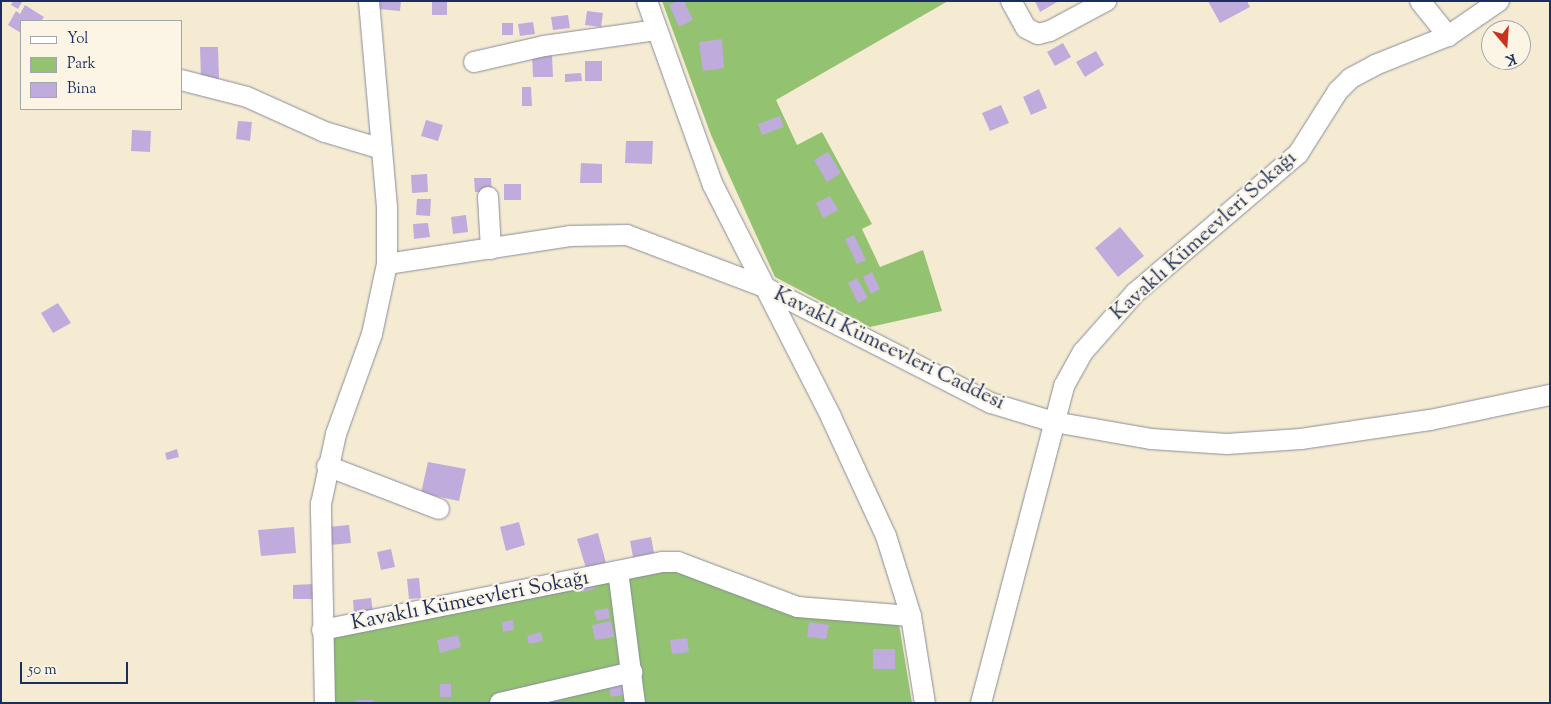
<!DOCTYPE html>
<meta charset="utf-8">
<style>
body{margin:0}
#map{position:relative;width:1551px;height:704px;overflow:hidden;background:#f5ebd3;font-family:"Sorts Mill Goudy",serif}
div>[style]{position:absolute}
.green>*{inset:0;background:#93c271}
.building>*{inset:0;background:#bfacdc}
.roads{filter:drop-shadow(0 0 1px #888d98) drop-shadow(0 0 1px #888d98)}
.minor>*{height:20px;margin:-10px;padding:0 10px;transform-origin:10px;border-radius:10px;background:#fff}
span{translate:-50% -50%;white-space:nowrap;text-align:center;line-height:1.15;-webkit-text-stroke:4.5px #fcf5e5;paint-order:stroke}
.street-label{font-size:21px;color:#1b2f5e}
.frame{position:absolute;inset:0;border:2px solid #1b2f5e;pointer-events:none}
.legend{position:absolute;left:20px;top:20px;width:162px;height:90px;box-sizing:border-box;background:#fcf5e5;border:1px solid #a2a6af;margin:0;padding:6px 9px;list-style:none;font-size:15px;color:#1b2f5e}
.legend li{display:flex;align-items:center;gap:10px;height:25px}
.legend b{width:25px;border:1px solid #a2a6af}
.north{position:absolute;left:1481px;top:20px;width:50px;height:50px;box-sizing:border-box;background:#fcf5e5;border:1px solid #a2a6af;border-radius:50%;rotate:162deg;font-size:14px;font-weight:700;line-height:20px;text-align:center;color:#1b2f5e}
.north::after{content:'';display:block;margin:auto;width:18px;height:22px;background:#c8321e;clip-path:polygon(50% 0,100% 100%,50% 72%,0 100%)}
.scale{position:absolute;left:20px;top:662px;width:108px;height:22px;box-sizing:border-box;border:2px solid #1b2f5e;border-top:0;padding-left:6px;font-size:15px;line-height:18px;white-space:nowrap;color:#1b2f5e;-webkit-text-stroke:4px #fcf5e5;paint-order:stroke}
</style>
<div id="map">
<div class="green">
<div style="clip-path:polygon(662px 1px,948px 1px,776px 100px,797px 145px,822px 132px,872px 224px,862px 229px,880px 267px,923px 250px,942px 311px,870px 327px,775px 277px,711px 135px)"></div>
<div style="clip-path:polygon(662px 568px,899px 624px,912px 703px,330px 703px,329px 635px)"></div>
</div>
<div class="building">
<div style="clip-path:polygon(13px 1px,22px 2px,18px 9px,11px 5px)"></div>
<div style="clip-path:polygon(378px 1px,401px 1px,400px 11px,378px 9px)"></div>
<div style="clip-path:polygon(677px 1px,684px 1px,693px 20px,679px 27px,669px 5px)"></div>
<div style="clip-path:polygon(1035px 1px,1059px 1px,1040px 12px)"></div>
<div style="clip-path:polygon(1208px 1px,1247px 1px,1250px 7px,1220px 23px)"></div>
<div style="clip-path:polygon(432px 2px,447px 2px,447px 15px,432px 15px)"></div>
<div style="clip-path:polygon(25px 5px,44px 17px,41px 21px,21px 21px,21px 33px,8px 25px,16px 11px,20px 14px)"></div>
<div style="clip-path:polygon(587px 11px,603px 13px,601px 27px,585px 25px)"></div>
<div style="clip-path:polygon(568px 15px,570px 28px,553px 30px,551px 17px)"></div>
<div style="clip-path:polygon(533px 22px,535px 34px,520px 36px,518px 24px)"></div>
<div style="clip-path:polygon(502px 23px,513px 23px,513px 35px,502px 35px)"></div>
<div style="clip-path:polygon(722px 39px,724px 68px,703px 71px,699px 42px)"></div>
<div style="clip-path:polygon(1063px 43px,1071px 57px,1055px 66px,1047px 52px)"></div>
<div style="clip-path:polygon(200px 47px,218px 47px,219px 79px,201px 79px)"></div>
<div style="clip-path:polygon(1096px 51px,1104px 65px,1085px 77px,1076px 62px)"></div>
<div style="clip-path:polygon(532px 55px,552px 55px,553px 77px,533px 77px)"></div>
<div style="clip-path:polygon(585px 61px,602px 61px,602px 81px,585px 81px)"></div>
<div style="clip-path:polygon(581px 73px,582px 81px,565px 82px,565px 74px)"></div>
<div style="clip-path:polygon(522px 87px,531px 87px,532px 106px,522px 106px)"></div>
<div style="clip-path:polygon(1039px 89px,1047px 108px,1031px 115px,1023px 97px)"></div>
<div style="clip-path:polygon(1001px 105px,1009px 123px,990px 131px,982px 113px)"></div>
<div style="clip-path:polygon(780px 116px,784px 127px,762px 135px,758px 124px)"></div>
<div style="clip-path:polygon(426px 120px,443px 125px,438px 141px,421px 136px)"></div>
<div style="clip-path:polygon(238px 121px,252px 122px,250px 141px,236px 139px)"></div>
<div style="clip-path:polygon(132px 130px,151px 131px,150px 152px,131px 151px)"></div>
<div style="clip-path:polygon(626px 141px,653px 141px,652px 164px,625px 163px)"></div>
<div style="clip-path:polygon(828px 152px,841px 173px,827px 182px,814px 160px)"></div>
<div style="clip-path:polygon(581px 163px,602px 164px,602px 183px,580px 183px)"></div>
<div style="clip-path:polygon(427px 174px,428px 192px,412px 193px,411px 175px)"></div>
<div style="clip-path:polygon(474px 178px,491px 178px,492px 192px,475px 192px)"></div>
<div style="clip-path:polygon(504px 184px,521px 184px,521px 200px,504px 200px)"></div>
<div style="clip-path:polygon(830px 196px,838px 210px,823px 218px,816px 203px)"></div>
<div style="clip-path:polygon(417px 199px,431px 199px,430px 216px,416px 215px)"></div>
<div style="clip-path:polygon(466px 215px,468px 232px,453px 234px,451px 217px)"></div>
<div style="clip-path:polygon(428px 223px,430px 237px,414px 239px,413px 224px)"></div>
<div style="clip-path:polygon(1120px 227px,1144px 256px,1118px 277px,1095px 248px)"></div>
<div style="clip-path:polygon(854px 235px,866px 260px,857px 264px,845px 239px)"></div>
<div style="clip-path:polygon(872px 272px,880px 289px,871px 294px,863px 277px)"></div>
<div style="clip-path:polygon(857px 278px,868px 298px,858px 303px,848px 283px)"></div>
<div style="clip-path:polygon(58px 303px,71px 323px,53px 333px,41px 313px)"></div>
<div style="clip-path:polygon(177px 449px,179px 457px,167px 460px,165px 453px)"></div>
<div style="clip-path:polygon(428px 462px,466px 469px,459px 501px,421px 493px)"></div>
<div style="clip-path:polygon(519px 522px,525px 545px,506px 551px,500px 527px)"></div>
<div style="clip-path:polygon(349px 525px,351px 543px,330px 545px,328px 527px)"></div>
<div style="clip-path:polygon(294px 527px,296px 553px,261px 556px,258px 530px)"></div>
<div style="clip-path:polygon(598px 533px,606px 563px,586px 568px,577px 539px)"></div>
<div style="clip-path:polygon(651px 537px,654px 553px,633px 557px,630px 541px)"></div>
<div style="clip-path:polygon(391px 549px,395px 567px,381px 570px,377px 552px)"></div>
<div style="clip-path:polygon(419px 578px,421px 598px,409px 599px,407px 579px)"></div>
<div style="clip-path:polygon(592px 579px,595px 589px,582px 592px,579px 583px)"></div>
<div style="clip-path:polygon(314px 584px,314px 599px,293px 599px,293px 585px)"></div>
<div style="clip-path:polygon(371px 598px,373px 612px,354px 614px,353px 600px)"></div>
<div style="clip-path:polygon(608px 608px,610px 618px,597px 621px,594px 611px)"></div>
<div style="clip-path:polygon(513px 620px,514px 630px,503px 632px,502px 622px)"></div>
<div style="clip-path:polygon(611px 621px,614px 637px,595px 640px,592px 625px)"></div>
<div style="clip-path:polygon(809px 622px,829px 625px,826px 639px,807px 637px)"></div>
<div style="clip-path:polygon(541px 632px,543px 641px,529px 644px,527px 636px)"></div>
<div style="clip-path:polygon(458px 635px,461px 647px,440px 653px,437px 640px)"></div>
<div style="clip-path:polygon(687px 638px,689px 652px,672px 654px,670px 640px)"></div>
<div style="clip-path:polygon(873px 649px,895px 649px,895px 669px,873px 669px)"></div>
<div style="clip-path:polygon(622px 680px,624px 695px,611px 697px,608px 683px)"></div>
<div style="clip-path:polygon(440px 684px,451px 684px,451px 697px,440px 697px)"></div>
<div style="clip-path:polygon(356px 700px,373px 700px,374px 703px,356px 703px)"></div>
</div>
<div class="roads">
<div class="minor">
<div style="left:647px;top:1px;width:195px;rotate:70.3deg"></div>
<div style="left:713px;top:185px;width:260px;rotate:63deg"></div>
<div style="left:831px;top:417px;width:131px;rotate:65.2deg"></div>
<div style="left:886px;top:536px;width:84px;rotate:72.6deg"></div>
<div style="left:911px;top:616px;width:88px;rotate:80.9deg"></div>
<div style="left:1011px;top:1px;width:31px;rotate:61deg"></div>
<div style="left:1026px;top:28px;width:13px;rotate:27deg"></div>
<div style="left:1038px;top:34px;width:12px;rotate:-14deg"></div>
<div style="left:1050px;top:31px;width:64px;rotate:-28.2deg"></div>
<div style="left:1420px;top:1px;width:45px;rotate:51.3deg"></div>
<div style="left:474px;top:62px;width:72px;rotate:-12.9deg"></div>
<div style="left:544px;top:46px;width:113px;rotate:-8.1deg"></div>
<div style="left:181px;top:80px;width:68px;rotate:14.4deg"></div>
<div style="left:247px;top:97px;width:85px;rotate:24.2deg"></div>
<div style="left:325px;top:132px;width:59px;rotate:16.6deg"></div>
<div style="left:488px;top:197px;width:52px;rotate:86.7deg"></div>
<div style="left:387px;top:264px;width:185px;rotate:-8.7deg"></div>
<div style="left:570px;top:236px;width:57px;rotate:-1deg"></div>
<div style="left:627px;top:235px;width:144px;rotate:20.7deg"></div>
<div style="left:762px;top:286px;width:257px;rotate:27.1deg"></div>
<div style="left:991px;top:403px;width:66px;rotate:16.8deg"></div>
<div style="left:1054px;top:422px;width:98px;rotate:9.9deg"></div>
<div style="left:1151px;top:439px;width:76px;rotate:3.8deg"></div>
<div style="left:1227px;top:444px;width:74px;rotate:-3.9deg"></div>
<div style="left:1301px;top:439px;width:130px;rotate:-8.4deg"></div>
<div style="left:1430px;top:420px;width:123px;rotate:-11.8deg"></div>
<div style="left:327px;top:466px;width:120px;rotate:21deg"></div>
<div style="left:618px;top:571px;width:133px;rotate:82.7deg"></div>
<div style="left:322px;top:630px;width:347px;rotate:-11.3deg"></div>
<div style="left:662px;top:562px;width:16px"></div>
<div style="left:678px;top:562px;width:128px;rotate:20.6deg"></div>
<div style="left:798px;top:607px;width:113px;rotate:4.6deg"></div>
<div style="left:325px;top:703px;width:199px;rotate:-91.2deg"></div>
<div style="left:321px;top:504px;width:72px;rotate:-77.9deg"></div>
<div style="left:336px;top:434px;width:106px;rotate:-70.2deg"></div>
<div style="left:372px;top:334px;width:72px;rotate:-77.9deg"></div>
<div style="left:387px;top:264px;width:57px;rotate:-90deg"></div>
<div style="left:387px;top:207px;width:207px;rotate:-95deg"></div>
<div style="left:500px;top:703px;width:136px;rotate:-13.2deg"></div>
<div style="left:981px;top:703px;width:328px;rotate:-75.3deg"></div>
<div style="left:1064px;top:386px;width:39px;rotate:-61deg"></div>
<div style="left:1083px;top:352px;width:79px;rotate:-48.6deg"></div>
<div style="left:1135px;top:293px;width:214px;rotate:-40.5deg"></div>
<div style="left:1298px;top:154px;width:75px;rotate:-57.6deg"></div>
<div style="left:1338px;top:91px;width:18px;rotate:-45deg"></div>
<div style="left:1351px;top:78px;width:27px;rotate:-28deg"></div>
<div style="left:1375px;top:65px;width:79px;rotate:-21.7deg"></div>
<div style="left:1448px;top:36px;width:62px;rotate:-34.5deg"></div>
</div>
</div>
<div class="street-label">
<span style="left:1204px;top:236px;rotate:-42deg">Kavaklı Kümeevleri Sokağı</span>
<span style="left:889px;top:349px;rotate:26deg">Kavaklı Kümeevleri Caddesi</span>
<span style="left:470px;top:601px;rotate:-11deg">Kavaklı Kümeevleri Sokağı</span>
</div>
<div class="frame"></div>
<ul class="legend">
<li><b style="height:6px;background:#fff"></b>Yol</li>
<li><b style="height:14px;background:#93c271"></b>Park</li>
<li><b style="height:14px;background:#bfacdc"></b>Bina</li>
</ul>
<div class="north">K</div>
<div class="scale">50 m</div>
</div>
